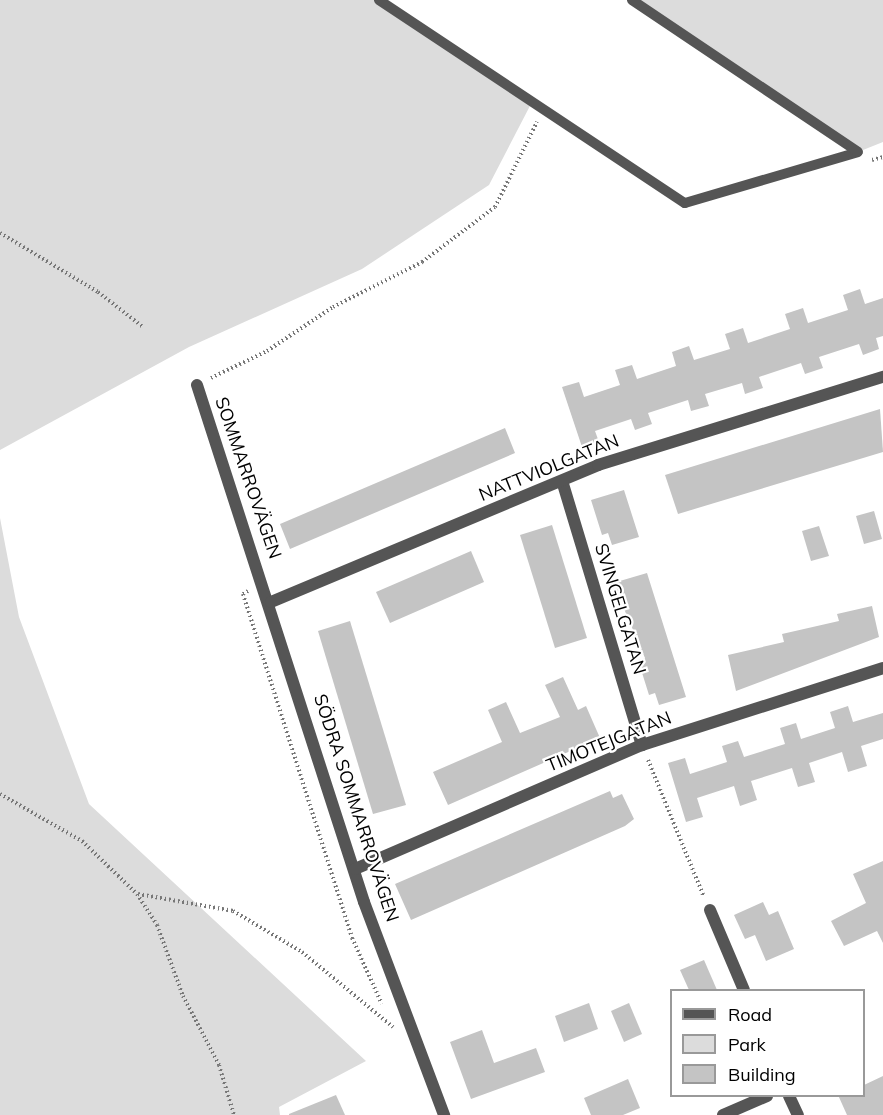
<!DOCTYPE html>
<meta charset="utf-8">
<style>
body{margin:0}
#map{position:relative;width:883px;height:1115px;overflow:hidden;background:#fff;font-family:Mulish,sans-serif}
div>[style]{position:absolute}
.green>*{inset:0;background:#dcdcdc}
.building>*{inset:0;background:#c4c4c4}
.path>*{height:4px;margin-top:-2px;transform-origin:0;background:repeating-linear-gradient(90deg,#777 0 1.5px,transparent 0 4.5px)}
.lane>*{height:10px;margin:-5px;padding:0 5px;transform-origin:5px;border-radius:5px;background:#555}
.street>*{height:12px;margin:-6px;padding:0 6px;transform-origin:6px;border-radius:6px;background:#555}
span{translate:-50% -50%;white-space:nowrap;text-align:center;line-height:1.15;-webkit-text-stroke:4.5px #fff;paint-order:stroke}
.street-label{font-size:18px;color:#000}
.legend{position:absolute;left:670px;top:989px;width:195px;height:108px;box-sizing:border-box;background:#fff;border:2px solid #999;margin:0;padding:8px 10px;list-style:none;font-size:18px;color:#000}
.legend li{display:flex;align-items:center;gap:12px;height:30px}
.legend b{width:30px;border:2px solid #999}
</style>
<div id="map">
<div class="green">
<div style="clip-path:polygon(0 0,379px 0,532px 102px,489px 185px,362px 269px,189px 347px,0 450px)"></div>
<div style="clip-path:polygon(632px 0,883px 0,883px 142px,858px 152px)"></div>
<div style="clip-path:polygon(0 518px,19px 617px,89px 804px,366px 1061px,279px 1107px,280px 1115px,0 1115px)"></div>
</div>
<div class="building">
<div style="clip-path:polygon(860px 289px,865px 304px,883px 298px,883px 336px,876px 338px,879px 349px,863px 355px,859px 344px,819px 357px,823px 368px,805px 374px,801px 363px,759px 377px,763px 388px,745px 394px,742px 383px,705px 394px,709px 406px,691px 411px,688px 400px,648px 413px,652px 424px,635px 430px,631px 419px,595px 431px,599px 442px,582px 447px,562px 387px,579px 382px,584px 397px,620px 385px,615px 370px,632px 365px,637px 379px,676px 366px,672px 352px,689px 346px,694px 360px,730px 349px,725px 334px,743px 328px,748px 343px,790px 329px,785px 314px,803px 308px,808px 323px,848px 310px,843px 295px)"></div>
<div style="clip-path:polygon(880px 409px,883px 452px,678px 514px,665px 475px)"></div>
<div style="clip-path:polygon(505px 428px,515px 453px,290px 549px,280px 524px)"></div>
<div style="clip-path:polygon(624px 490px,639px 537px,612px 545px,608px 533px,602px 535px,591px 500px)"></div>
<div style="clip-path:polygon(874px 511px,882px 539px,864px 544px,856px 516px)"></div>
<div style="clip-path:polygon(552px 525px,587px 638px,555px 648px,520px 535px)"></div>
<div style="clip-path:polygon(819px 526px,829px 556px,811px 561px,802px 531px)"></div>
<div style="clip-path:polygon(471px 551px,484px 582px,390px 623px,376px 592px)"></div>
<div style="clip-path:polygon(647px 573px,686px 697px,659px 705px,655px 693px,649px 695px,638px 660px,645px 658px,613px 583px)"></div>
<div style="clip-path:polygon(872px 606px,879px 637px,736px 691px,728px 655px,784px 642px,782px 634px,839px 621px,837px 614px)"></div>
<div style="clip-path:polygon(350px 621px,406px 805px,373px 814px,318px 631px)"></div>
<div style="clip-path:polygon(563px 677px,578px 710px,586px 706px,600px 738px,448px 805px,433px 772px,502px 742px,488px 710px,506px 702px,520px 733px,560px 717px,545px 685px)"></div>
<div style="clip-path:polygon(848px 706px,853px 722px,883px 713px,883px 739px,861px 746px,867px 766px,848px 772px,842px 752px,809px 763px,815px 782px,798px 787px,792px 768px,751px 781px,757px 800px,740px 806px,734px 786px,697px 798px,703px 817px,686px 822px,668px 763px,685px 758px,690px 774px,727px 762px,722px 746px,738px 741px,744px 757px,785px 744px,780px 728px,796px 723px,801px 739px,835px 728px,830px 712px)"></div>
<div style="clip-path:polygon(610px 791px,613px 798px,622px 794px,634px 819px,625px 826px,411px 920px,395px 884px)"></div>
<div style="clip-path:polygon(883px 861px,883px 943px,877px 931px,844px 946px,831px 921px,866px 903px,853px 874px)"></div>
<div style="clip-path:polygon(763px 902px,769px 915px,778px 911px,794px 949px,766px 961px,755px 935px,745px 939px,734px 915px)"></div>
<div style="clip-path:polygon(704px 960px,717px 990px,689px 990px,680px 970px)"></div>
<div style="clip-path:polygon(589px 1003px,598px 1029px,564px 1042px,555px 1016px)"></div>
<div style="clip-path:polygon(629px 1003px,642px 1034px,624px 1042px,611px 1011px)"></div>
<div style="clip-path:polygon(482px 1030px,494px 1063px,536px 1048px,545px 1072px,471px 1099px,450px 1042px)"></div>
<div style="clip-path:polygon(883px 1076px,883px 1115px,847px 1115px,838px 1095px,864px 1095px,864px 1085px)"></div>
<div style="clip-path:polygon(628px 1079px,640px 1108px,623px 1115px,591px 1115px,584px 1098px)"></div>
<div style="clip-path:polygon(336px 1095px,345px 1115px,289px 1115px,289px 1114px)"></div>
</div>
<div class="path">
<div style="left:872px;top:160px;width:11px;rotate:-15deg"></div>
<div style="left:0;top:233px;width:114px;rotate:31deg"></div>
<div style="left:98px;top:292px;width:57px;rotate:37.9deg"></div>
<div style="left:211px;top:378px;width:62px;rotate:-25.7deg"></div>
<div style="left:267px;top:351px;width:79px;rotate:-33.7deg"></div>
<div style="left:333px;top:307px;width:100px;rotate:-26.8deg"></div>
<div style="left:422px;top:262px;width:91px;rotate:-37deg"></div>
<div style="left:495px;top:207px;width:95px;rotate:-63.7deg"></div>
<div style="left:248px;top:591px;width:6px;rotate:149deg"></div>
<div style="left:243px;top:594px;width:361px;rotate:72.4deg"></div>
<div style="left:352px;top:938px;width:72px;rotate:65.6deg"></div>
<div style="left:648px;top:760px;width:148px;rotate:67.8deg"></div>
<div style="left:0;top:794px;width:95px;rotate:29.8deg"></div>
<div style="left:82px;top:841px;width:76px;rotate:43.9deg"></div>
<div style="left:137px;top:894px;width:37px;rotate:57deg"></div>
<div style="left:157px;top:925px;width:76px;rotate:69.9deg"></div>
<div style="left:183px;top:996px;width:78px;rotate:62.4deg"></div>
<div style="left:219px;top:1065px;width:52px;rotate:73.3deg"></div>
<div style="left:138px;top:894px;width:97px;rotate:10.1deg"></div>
<div style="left:233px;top:911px;width:80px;rotate:30.7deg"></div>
<div style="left:302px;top:952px;width:118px;rotate:39.5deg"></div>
</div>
<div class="lane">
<div style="left:379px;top:0;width:367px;rotate:33.6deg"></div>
<div style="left:685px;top:203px;width:180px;rotate:-16.4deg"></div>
<div style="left:632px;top:0;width:272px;rotate:33.9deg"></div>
</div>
<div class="street">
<div style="left:197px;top:385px;width:543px;rotate:72.1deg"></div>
<div style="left:364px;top:902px;width:228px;rotate:69.4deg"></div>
<div style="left:563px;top:484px;width:273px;rotate:73.2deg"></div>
<div style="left:271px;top:602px;width:355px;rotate:-22.7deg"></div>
<div style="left:598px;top:465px;width:298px;rotate:-17.2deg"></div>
<div style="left:355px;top:869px;width:313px;rotate:-23.4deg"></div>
<div style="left:642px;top:745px;width:253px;rotate:-17.7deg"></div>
<div style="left:710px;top:910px;width:87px;rotate:67deg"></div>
<div style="left:789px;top:1096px;width:21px;rotate:65deg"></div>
<div style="left:723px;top:1115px;width:48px;rotate:-23.4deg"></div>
</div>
<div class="street-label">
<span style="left:549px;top:468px;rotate:-22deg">NATTVIOLGATAN</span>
<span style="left:248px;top:478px;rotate:71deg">SOMMARROVÄGEN</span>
<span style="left:620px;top:609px;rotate:73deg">SVINGELGATAN</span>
<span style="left:609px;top:742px;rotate:-22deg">TIMOTEJGATAN</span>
<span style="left:356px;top:808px;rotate:72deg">SÖDRA SOMMARROVÄGEN</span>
</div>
<ul class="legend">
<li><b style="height:8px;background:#555"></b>Road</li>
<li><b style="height:16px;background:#dcdcdc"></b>Park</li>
<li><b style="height:16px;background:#c4c4c4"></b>Building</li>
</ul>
</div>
